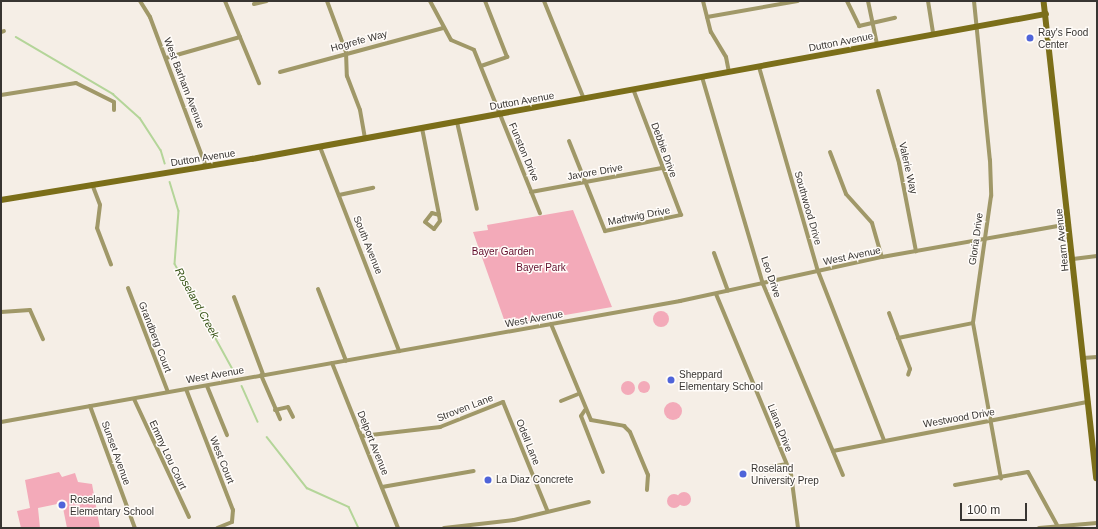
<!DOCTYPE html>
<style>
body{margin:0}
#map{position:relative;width:1098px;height:529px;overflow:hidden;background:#f5eee6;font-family:Helvetica,sans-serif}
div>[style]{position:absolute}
.green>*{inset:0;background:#f3aab9}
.round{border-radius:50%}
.stream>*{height:1.5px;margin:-0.75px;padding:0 0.75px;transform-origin:0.75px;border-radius:0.75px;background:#b4d599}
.street>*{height:4px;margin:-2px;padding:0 2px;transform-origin:2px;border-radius:2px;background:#a09868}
.secondary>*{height:5.5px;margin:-2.75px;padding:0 2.75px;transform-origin:2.75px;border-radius:2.75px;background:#7b6e19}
.dots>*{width:11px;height:11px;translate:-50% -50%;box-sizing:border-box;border:2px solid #fffcf9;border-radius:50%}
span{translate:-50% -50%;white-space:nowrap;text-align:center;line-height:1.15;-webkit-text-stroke:3px #fffcf9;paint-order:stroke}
.poi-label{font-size:10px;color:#383532}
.left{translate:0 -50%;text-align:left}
.street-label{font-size:10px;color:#383532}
.park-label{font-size:10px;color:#620d2c}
.water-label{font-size:11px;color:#325011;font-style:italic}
.frame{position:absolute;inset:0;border:2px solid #383532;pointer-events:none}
.scale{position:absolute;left:960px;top:503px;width:67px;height:18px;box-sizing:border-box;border:2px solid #383532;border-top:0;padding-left:5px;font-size:12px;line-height:14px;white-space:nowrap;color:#383532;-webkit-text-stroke:3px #fffcf9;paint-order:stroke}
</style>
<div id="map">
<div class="green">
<div style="clip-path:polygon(573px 210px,612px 307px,506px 325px,473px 232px,488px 230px,487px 225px)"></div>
<div class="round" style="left:653px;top:311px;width:16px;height:16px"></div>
<div class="round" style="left:638px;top:381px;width:12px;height:12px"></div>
<div class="round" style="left:621px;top:381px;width:14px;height:14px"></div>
<div class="round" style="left:664px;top:402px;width:18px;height:18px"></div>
<div style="clip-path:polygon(59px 472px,62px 477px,75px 473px,78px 482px,92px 484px,100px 528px,67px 528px,62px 503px,38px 508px,40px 528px,21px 528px,17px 511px,30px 508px,25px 480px)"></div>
<div class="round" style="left:677px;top:492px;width:14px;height:14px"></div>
<div class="round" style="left:667px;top:494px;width:14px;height:14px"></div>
</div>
<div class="stream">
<div style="left:16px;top:37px;width:113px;rotate:30.4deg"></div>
<div style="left:113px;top:94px;width:36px;rotate:42deg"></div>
<div style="left:140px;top:118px;width:38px;rotate:57deg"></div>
<div style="left:161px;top:150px;width:14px;rotate:73deg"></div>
<div style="left:170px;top:182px;width:30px;rotate:73deg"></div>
<div style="left:179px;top:211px;width:53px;rotate:94.3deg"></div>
<div style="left:175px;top:264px;width:124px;rotate:61.2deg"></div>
<div style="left:242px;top:386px;width:39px;rotate:66deg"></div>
<div style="left:267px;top:437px;width:65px;rotate:51.9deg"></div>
<div style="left:307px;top:488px;width:46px;rotate:24.3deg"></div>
<div style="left:349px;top:507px;width:23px;rotate:65deg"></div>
</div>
<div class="street">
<div style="left:140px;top:1px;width:19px;rotate:58deg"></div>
<div style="left:150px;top:17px;width:160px;rotate:69.5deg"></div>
<div style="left:225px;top:1px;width:89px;rotate:67.5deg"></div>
<div style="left:327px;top:1px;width:54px;rotate:69.6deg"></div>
<div style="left:346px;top:52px;width:24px;rotate:88deg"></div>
<div style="left:347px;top:76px;width:36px;rotate:69deg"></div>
<div style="left:360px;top:110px;width:29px;rotate:80deg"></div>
<div style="left:430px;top:1px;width:44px;rotate:61.7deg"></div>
<div style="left:451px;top:40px;width:25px;rotate:23deg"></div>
<div style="left:474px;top:50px;width:176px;rotate:68deg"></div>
<div style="left:544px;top:1px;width:106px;rotate:67.8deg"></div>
<div style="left:703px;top:1px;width:32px;rotate:76deg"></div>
<div style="left:711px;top:32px;width:29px;rotate:59deg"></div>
<div style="left:726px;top:57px;width:15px;rotate:79deg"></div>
<div style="left:847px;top:1px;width:28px;rotate:64deg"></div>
<div style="left:859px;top:26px;width:37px;rotate:-13deg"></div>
<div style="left:868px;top:1px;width:44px;rotate:78.2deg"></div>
<div style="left:928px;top:1px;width:32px;rotate:81deg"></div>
<div style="left:974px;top:1px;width:160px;rotate:84.3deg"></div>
<div style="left:990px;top:160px;width:36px;rotate:88deg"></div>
<div style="left:991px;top:196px;width:128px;rotate:98.1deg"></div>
<div style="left:973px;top:323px;width:158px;rotate:79.8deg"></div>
<div style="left:254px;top:4px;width:13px;rotate:-13deg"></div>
<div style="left:707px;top:17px;width:92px;rotate:-10deg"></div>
<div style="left:1px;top:32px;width:3px;rotate:-18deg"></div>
<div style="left:166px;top:58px;width:77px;rotate:-15.8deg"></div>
<div style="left:481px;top:66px;width:28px;rotate:-19deg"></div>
<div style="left:507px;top:57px;width:60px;rotate:-111.4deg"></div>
<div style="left:759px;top:67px;width:212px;rotate:73.9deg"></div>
<div style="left:818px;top:271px;width:181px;rotate:68.7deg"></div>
<div style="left:280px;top:72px;width:169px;rotate:-15.1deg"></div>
<div style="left:702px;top:77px;width:216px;rotate:73.6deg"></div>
<div style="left:763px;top:284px;width:207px;rotate:67.3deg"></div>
<div style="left:878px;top:91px;width:75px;rotate:73.7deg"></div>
<div style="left:899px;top:163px;width:90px;rotate:79.1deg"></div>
<div style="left:1px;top:95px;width:76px;rotate:-9.1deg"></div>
<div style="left:76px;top:83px;width:42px;rotate:26.6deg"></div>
<div style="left:114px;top:102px;width:8px;rotate:90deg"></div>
<div style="left:457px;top:122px;width:89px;rotate:77.1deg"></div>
<div style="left:422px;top:128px;width:89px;rotate:78.9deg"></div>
<div style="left:439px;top:215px;width:6px;rotate:81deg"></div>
<div style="left:440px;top:221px;width:10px;rotate:127deg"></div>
<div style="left:434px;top:229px;width:11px;rotate:-142deg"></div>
<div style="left:425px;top:222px;width:11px;rotate:-52deg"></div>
<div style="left:432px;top:213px;width:7px;rotate:16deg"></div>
<div style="left:569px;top:141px;width:97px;rotate:68.2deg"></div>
<div style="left:605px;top:231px;width:78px;rotate:-11.9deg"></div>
<div style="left:681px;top:215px;width:133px;rotate:-110.8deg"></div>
<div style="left:320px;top:147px;width:219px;rotate:68.8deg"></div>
<div style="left:830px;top:152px;width:45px;rotate:69.1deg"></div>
<div style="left:846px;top:194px;width:39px;rotate:48deg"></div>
<div style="left:872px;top:223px;width:35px;rotate:74deg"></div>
<div style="left:92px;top:184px;width:22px;rotate:69deg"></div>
<div style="left:100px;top:205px;width:23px;rotate:97deg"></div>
<div style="left:97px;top:228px;width:39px;rotate:69deg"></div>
<div style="left:531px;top:192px;width:133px;rotate:-10.4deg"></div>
<div style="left:339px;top:195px;width:35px;rotate:-12deg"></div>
<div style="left:714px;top:253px;width:40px;rotate:69.8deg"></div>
<div style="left:1073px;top:259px;width:24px;rotate:-7deg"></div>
<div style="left:128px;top:288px;width:111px;rotate:69deg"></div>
<div style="left:318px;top:289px;width:77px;rotate:68.7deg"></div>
<div style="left:716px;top:294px;width:195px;rotate:67.4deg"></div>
<div style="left:791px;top:474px;width:54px;rotate:82.6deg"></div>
<div style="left:234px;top:297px;width:82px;rotate:69.4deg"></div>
<div style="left:1px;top:312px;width:29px;rotate:-4deg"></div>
<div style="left:30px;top:310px;width:32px;rotate:66deg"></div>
<div style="left:889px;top:313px;width:60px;rotate:69.4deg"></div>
<div style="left:910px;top:369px;width:6px;rotate:108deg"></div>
<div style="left:551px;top:324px;width:104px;rotate:67.4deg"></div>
<div style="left:591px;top:420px;width:34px;rotate:10deg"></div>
<div style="left:624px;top:426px;width:8px;rotate:45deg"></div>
<div style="left:630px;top:432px;width:47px;rotate:67.3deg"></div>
<div style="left:648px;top:475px;width:15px;rotate:94deg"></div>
<div style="left:898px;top:338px;width:76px;rotate:-11.3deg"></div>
<div style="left:1083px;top:358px;width:14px;rotate:-4deg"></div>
<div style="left:332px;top:363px;width:178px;rotate:68.2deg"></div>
<div style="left:261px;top:375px;width:48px;rotate:66.6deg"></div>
<div style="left:207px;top:386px;width:53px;rotate:67.8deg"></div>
<div style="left:186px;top:389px;width:130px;rotate:68.8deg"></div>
<div style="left:233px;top:510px;width:12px;rotate:95deg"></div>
<div style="left:232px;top:522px;width:16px;rotate:158deg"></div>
<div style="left:134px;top:399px;width:130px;rotate:65deg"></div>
<div style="left:561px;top:401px;width:18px;rotate:-22deg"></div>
<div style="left:90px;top:406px;width:130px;rotate:69.8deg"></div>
<div style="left:275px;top:410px;width:13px;rotate:-13deg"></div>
<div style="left:288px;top:407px;width:11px;rotate:63deg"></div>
<div style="left:585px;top:410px;width:7px;rotate:124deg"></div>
<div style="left:581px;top:416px;width:60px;rotate:68.6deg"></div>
<div style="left:1px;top:422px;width:690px;rotate:-10.1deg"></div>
<div style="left:680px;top:301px;width:207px;rotate:-12.3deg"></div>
<div style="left:882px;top:257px;width:190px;rotate:-10deg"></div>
<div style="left:362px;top:436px;width:79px;rotate:-6.6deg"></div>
<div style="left:440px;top:427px;width:68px;rotate:-21.6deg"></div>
<div style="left:503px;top:402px;width:117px;rotate:67.8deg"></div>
<div style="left:833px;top:451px;width:260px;rotate:-10.9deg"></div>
<div style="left:764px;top:468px;width:22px;rotate:-10deg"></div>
<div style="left:955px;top:485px;width:74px;rotate:-10.1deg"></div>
<div style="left:1028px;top:472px;width:60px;rotate:61.3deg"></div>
<div style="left:382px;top:487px;width:93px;rotate:-9.9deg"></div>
<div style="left:444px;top:528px;width:70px;rotate:-6.5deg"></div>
<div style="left:514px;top:520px;width:77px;rotate:-13.5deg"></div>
<div style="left:1039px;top:528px;width:58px;rotate:-4.9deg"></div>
</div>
<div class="secondary">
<div style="left:1044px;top:1px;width:480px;rotate:83.7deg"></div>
<div style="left:1px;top:200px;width:254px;rotate:-9.3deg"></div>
<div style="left:252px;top:159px;width:807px;rotate:-10.35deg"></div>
</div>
<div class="dots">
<div style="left:1030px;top:38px;background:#4f64d9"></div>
<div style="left:671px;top:380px;background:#4f64d9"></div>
<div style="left:743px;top:474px;background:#4f64d9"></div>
<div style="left:488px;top:480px;background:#4f64d9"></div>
<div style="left:62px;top:505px;background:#4f64d9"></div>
</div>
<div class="poi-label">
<span class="left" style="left:1038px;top:38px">Ray's Food<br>Center</span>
<span class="left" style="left:679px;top:380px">Sheppard<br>Elementary School</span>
<span class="left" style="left:751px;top:474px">Roseland<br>University Prep</span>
<span class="left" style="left:496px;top:480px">La Diaz Concrete</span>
<span class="left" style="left:70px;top:505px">Roseland<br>Elementary School</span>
</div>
<div class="street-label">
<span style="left:359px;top:41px;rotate:-15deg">Hogrefe Way</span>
<span style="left:841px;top:42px;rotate:-11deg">Dutton Avenue</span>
<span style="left:184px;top:83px;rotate:69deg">West Barham Avenue</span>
<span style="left:522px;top:101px;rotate:-10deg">Dutton Avenue</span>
<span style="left:664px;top:150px;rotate:70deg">Debbie Drive</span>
<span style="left:524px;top:152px;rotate:67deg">Funston Drive</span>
<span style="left:203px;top:158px;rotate:-9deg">Dutton Avenue</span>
<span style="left:908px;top:168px;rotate:77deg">Valerie Way</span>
<span style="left:595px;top:172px;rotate:-10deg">Javore Drive</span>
<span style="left:808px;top:208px;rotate:74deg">Southwood Drive</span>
<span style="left:639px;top:216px;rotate:-11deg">Mathwig Drive</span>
<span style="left:976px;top:239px;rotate:-82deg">Gloria Drive</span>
<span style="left:1062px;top:240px;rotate:-96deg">Hearn Avenue</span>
<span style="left:368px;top:245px;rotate:68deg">South Avenue</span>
<span style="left:852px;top:256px;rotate:-12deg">West Avenue</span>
<span style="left:771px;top:277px;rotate:71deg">Leo Drive</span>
<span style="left:534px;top:319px;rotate:-10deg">West Avenue</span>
<span style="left:155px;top:337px;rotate:69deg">Grandberg Court</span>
<span style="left:215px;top:375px;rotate:-10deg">West Avenue</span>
<span style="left:465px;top:408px;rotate:-21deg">Stroven Lane</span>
<span style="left:959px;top:418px;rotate:-10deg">Westwood Drive</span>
<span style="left:780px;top:428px;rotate:68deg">Liana Drive</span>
<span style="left:528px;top:442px;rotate:68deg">Odell Lane</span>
<span style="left:373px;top:443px;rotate:68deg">Delport Avenue</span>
<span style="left:116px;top:453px;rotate:70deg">Sunset Avenue</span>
<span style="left:168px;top:455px;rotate:65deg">Emmy Lou Court</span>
<span style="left:222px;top:460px;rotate:68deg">West Court</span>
</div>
<div class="park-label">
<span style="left:503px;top:252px">Bayer Garden</span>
<span style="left:541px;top:268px">Bayer Park</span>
</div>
<div class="water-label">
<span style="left:197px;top:303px;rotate:61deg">Roseland Creek</span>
</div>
<div class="frame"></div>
<div class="scale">100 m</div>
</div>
